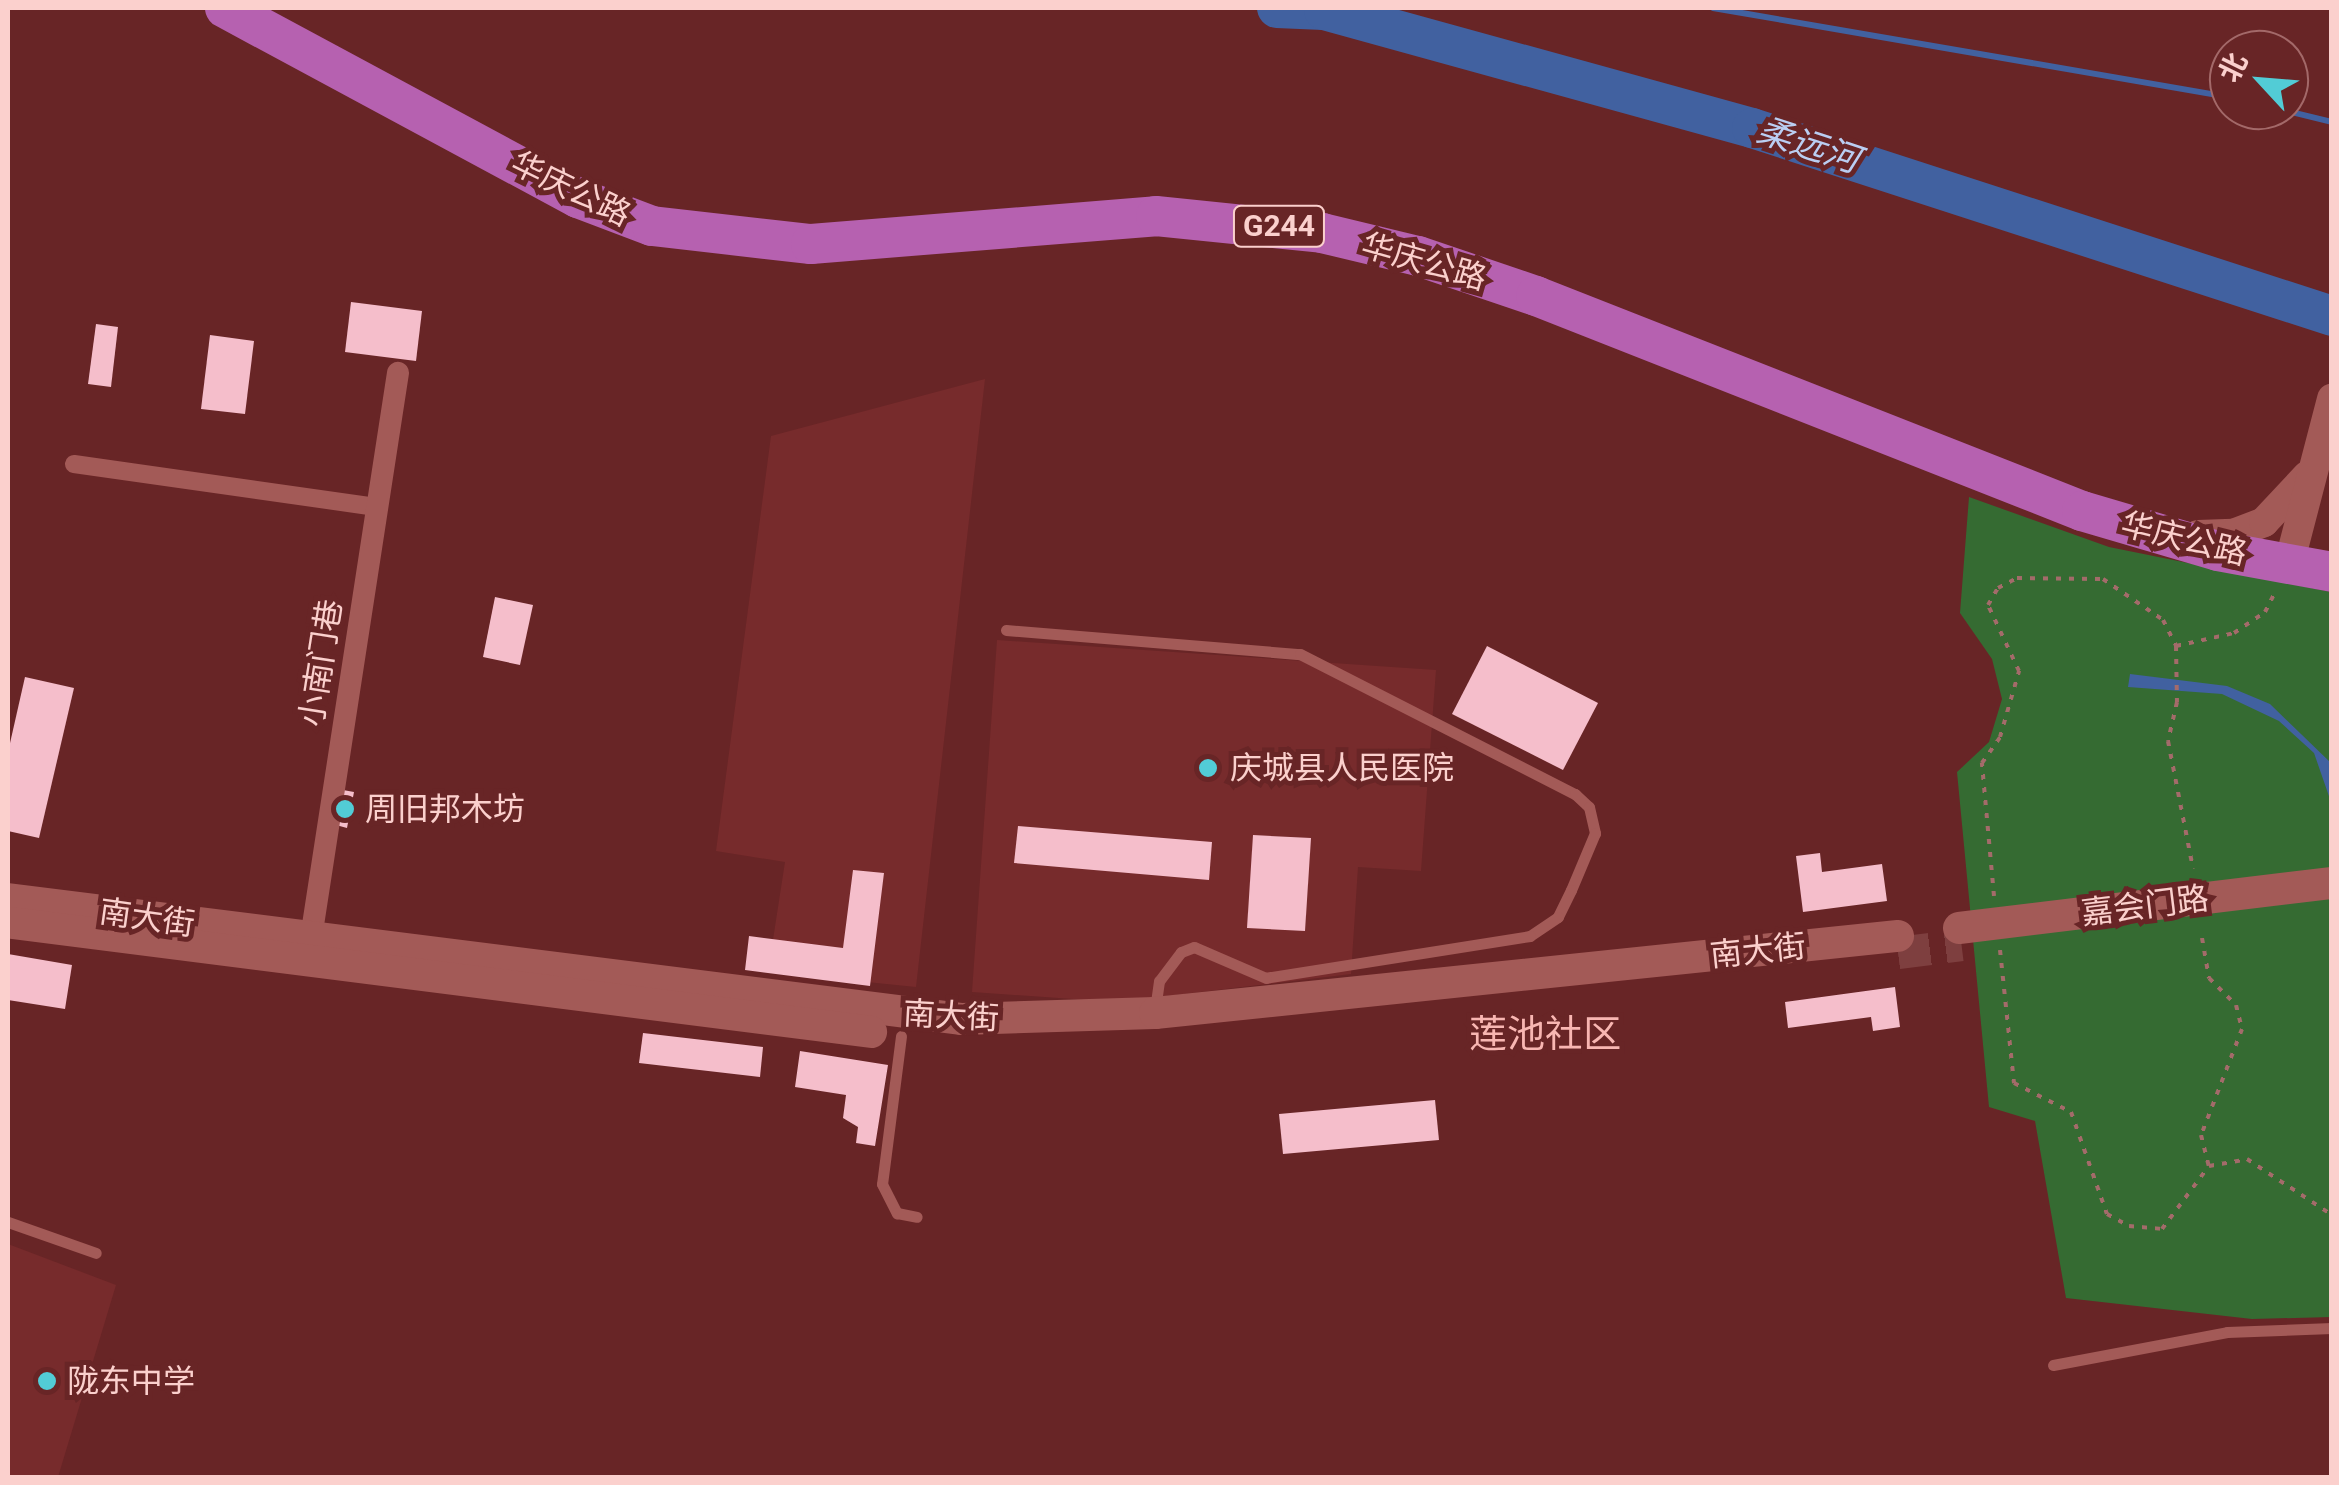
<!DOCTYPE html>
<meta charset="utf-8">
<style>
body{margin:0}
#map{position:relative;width:2339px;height:1485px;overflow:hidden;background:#682526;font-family:Roboto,"Noto Sans SC",sans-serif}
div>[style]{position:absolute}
.built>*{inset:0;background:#772b2c}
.green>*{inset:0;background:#356b32}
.water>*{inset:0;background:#4161a0}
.stream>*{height:6px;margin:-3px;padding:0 3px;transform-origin:3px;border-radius:3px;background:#4161a0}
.river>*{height:40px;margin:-20px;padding:0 20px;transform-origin:20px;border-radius:20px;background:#4161a0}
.building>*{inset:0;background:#f5becb}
.secondary-tunnel>*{height:32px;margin-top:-16px;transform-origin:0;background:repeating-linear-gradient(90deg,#7e3f3f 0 32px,transparent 0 48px)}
.path>*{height:4px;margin-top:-2px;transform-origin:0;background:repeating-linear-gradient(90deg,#a46b6a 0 5px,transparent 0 13px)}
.service>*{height:11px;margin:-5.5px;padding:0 5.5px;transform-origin:5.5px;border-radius:5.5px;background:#a35a57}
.pedestrian>*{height:18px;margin:-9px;padding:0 9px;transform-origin:9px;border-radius:9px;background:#a35a57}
.minor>*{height:22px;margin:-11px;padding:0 11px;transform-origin:11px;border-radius:11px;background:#a35a57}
.tertiary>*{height:30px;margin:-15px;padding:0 15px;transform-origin:15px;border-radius:15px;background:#a35a57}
.secondary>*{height:32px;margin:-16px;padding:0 16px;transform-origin:16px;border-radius:16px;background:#a35a57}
.trunk>*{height:40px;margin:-20px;padding:0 20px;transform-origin:20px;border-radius:20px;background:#b661b0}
.dots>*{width:28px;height:28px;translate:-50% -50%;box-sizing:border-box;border:5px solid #682526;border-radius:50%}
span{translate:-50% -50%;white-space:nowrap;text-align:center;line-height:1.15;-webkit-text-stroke:10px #682526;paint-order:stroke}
.shield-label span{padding:2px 8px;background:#682526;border:2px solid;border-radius:8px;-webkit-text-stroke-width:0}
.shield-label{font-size:30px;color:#fbd0cd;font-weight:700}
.street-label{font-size:32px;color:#fbd0cd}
.poi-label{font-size:32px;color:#fbd0cd}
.left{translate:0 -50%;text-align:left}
.water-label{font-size:35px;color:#bacef2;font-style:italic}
.quarter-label{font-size:38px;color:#f8b6b2}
.frame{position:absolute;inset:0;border:10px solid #fbd0cd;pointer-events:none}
.north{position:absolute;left:2209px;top:30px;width:100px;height:100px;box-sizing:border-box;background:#682526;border:2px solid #a36969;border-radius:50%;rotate:296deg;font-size:28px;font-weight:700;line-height:40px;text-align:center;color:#fbd0cd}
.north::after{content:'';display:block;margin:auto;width:35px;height:45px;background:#52ccd6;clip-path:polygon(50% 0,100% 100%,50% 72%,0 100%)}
</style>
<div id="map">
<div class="built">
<div style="clip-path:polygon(985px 379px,916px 987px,768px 972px,785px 862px,716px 851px,771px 436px)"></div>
<div style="clip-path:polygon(997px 640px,1436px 670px,1421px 871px,1358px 867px,1351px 974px,1116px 1002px,972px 992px)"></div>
<div style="clip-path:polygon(8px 1244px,116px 1285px,58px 1477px,8px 1477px)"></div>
</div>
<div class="green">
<div style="clip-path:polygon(1969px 497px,2109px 547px,2331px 592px,2331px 1317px,2252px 1319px,2066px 1298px,2035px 1121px,1989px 1107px,1957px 772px,1989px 742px,2002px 699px,1992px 659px,1960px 613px)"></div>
</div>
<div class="water">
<div style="clip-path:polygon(2130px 674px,2227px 686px,2270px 704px,2331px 763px,2331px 802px,2314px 753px,2279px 721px,2222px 694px,2128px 687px)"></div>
</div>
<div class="stream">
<div style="left:1713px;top:8px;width:524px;rotate:9.79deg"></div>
<div style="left:2283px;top:110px;width:50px;rotate:13.8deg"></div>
</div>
<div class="river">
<div style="left:1277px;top:8px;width:47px;rotate:2.4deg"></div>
<div style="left:1324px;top:10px;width:444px;rotate:15.4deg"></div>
<div style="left:1752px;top:128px;width:610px;rotate:17.96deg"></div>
</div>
<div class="building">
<div style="clip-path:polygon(351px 302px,422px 311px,416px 361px,345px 352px)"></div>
<div style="clip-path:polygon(96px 324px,118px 327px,111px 387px,88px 384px)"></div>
<div style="clip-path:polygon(210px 335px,254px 341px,245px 414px,201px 409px)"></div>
<div style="clip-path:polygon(495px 597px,533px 605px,520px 665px,483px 657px)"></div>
<div style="clip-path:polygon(1487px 646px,1598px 703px,1563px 770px,1452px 714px)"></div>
<div style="clip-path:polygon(25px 677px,74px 688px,39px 838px,8px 831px,8px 752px)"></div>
<div style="clip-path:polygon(343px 790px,354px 792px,347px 828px,336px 825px)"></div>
<div style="clip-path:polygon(1018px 826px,1212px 842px,1209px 880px,1014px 863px)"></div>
<div style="clip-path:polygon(1253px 835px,1311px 838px,1305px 931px,1247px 928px)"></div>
<div style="clip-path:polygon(1820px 853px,1822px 872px,1882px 864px,1887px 901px,1803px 912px,1796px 856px)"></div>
<div style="clip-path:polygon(853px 870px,884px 873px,870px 986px,745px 970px,749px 936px,843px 948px)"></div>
<div style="clip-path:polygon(8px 954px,72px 965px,65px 1009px,8px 1000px)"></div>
<div style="clip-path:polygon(1895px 987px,1900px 1027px,1873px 1031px,1871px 1017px,1788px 1028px,1785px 1002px)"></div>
<div style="clip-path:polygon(643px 1033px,763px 1047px,760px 1077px,639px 1063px)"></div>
<div style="clip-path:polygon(800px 1051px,888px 1065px,875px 1146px,856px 1143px,858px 1127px,843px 1118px,846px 1095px,795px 1087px)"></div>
<div style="clip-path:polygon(1435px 1100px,1439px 1140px,1283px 1154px,1279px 1114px)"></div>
</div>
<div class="secondary-tunnel">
<div style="left:1898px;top:953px;width:64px;rotate:-7.1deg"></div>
</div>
<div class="path">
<div style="left:2176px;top:646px;width:59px;rotate:-12.6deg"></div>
<div style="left:2234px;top:633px;width:37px;rotate:-34deg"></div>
<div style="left:2265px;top:612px;width:22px;rotate:-63deg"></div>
<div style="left:1994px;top:896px;width:134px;rotate:-95.2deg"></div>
<div style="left:1982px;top:763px;width:32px;rotate:-55deg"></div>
<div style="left:2000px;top:737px;width:69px;rotate:-73.9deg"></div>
<div style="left:2019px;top:671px;width:73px;rotate:-115.2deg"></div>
<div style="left:1988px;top:605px;width:20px;rotate:-60deg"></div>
<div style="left:1998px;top:588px;width:21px;rotate:-28deg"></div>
<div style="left:2017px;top:578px;width:86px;rotate:0.7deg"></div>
<div style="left:2103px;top:579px;width:73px;rotate:34.3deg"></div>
<div style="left:2163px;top:620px;width:29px;rotate:63deg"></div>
<div style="left:2176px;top:646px;width:56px;rotate:89deg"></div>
<div style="left:2177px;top:702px;width:40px;rotate:103deg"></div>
<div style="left:2168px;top:741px;width:130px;rotate:78.9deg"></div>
<div style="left:2202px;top:938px;width:41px;rotate:80.1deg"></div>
<div style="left:2209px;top:978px;width:38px;rotate:45deg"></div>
<div style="left:2236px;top:1005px;width:25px;rotate:76deg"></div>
<div style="left:2242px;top:1029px;width:114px;rotate:111.1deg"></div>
<div style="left:2201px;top:1135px;width:32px;rotate:76deg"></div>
<div style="left:2000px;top:950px;width:134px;rotate:84deg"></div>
<div style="left:2014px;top:1083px;width:64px;rotate:27deg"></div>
<div style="left:2071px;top:1112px;width:108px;rotate:70.6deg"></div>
<div style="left:2107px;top:1214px;width:25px;rotate:29deg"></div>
<div style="left:2129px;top:1226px;width:33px;rotate:5deg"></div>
<div style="left:2162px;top:1229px;width:79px;rotate:-53.3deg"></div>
<div style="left:2209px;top:1166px;width:39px;rotate:-10deg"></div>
<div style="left:2247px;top:1159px;width:102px;rotate:33.4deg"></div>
</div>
<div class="service">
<div style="left:1006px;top:630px;width:295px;rotate:4.7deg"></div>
<div style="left:1300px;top:654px;width:309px;rotate:27deg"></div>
<div style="left:1575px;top:794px;width:19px;rotate:43deg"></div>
<div style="left:1589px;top:807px;width:27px;rotate:77deg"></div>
<div style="left:1595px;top:833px;width:62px;rotate:112.8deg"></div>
<div style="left:1571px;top:890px;width:30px;rotate:116deg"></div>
<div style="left:1558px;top:917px;width:34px;rotate:146deg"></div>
<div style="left:1530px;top:936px;width:267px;rotate:171deg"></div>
<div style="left:1266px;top:978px;width:78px;rotate:-156.7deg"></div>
<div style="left:1194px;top:947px;width:14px;rotate:159deg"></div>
<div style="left:1181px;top:952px;width:36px;rotate:127deg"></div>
<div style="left:1159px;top:981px;width:29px;rotate:98deg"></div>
<div style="left:901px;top:1036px;width:149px;rotate:97.3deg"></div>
<div style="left:882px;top:1184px;width:33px;rotate:63deg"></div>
<div style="left:897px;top:1213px;width:20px;rotate:11deg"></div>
<div style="left:8px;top:1222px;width:93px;rotate:19.4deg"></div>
<div style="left:2053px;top:1365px;width:177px;rotate:-10.7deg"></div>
<div style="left:2227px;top:1332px;width:105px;rotate:-2.2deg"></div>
</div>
<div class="pedestrian">
<div style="left:74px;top:464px;width:307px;rotate:8.1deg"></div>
</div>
<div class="minor">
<div style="left:309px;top:951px;width:585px;rotate:-81.25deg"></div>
</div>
<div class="tertiary">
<div style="left:2198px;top:535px;width:35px;rotate:-2deg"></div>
<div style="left:2233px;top:534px;width:33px;rotate:-21deg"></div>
<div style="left:2264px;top:522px;width:63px;rotate:-46.9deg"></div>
<div style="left:2289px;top:564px;width:171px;rotate:-75.4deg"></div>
</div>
<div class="secondary">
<div style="left:8px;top:899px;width:962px;rotate:7.17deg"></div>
<div style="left:962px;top:1019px;width:193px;rotate:-1.8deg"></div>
<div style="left:1155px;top:1013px;width:747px;rotate:-5.92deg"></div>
<div style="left:12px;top:923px;width:866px;rotate:7.23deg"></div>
<div style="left:1959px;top:928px;width:376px;rotate:-6.9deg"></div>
</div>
<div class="trunk">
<div style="left:225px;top:8px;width:401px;rotate:28.3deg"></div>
<div style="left:578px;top:198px;width:79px;rotate:20.7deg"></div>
<div style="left:652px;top:226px;width:160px;rotate:6.5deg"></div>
<div style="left:811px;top:244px;width:346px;rotate:-4.6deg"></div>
<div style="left:1156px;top:216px;width:167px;rotate:5.8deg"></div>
<div style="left:1322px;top:233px;width:99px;rotate:13.5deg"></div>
<div style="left:1418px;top:256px;width:125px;rotate:18.7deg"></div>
<div style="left:1536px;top:296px;width:587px;rotate:21.49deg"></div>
<div style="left:2082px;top:511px;width:142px;rotate:16.4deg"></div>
<div style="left:2218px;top:551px;width:116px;rotate:10.4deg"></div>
</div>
<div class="dots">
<div style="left:1208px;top:768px;background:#52ccd6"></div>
<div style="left:345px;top:809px;background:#52ccd6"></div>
<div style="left:47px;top:1381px;background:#52ccd6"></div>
</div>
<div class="shield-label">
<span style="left:1279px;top:226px">G244</span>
</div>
<div class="street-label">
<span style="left:571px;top:189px;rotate:26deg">华庆公路</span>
<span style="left:1424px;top:262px;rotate:16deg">华庆公路</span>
<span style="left:2184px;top:539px;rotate:14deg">华庆公路</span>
<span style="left:321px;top:663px;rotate:-81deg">小南门巷</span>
<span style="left:2145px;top:906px;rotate:-7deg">嘉会门路</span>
<span style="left:147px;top:918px;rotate:8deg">南大街</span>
<span style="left:1758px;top:951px;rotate:-6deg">南大街</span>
<span style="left:951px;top:1016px;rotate:3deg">南大街</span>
</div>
<div class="poi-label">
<span class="left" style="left:1230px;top:768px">庆城县人民医院</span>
<span class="left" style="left:365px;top:809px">周旧邦木坊</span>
<span class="left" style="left:67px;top:1381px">陇东中学</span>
</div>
<div class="water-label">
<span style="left:1808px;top:146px;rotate:18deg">柔远河</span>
</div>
<div class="quarter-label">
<span style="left:1545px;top:1035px">莲池社区</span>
</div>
<div class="frame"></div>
<div class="north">北</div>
</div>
